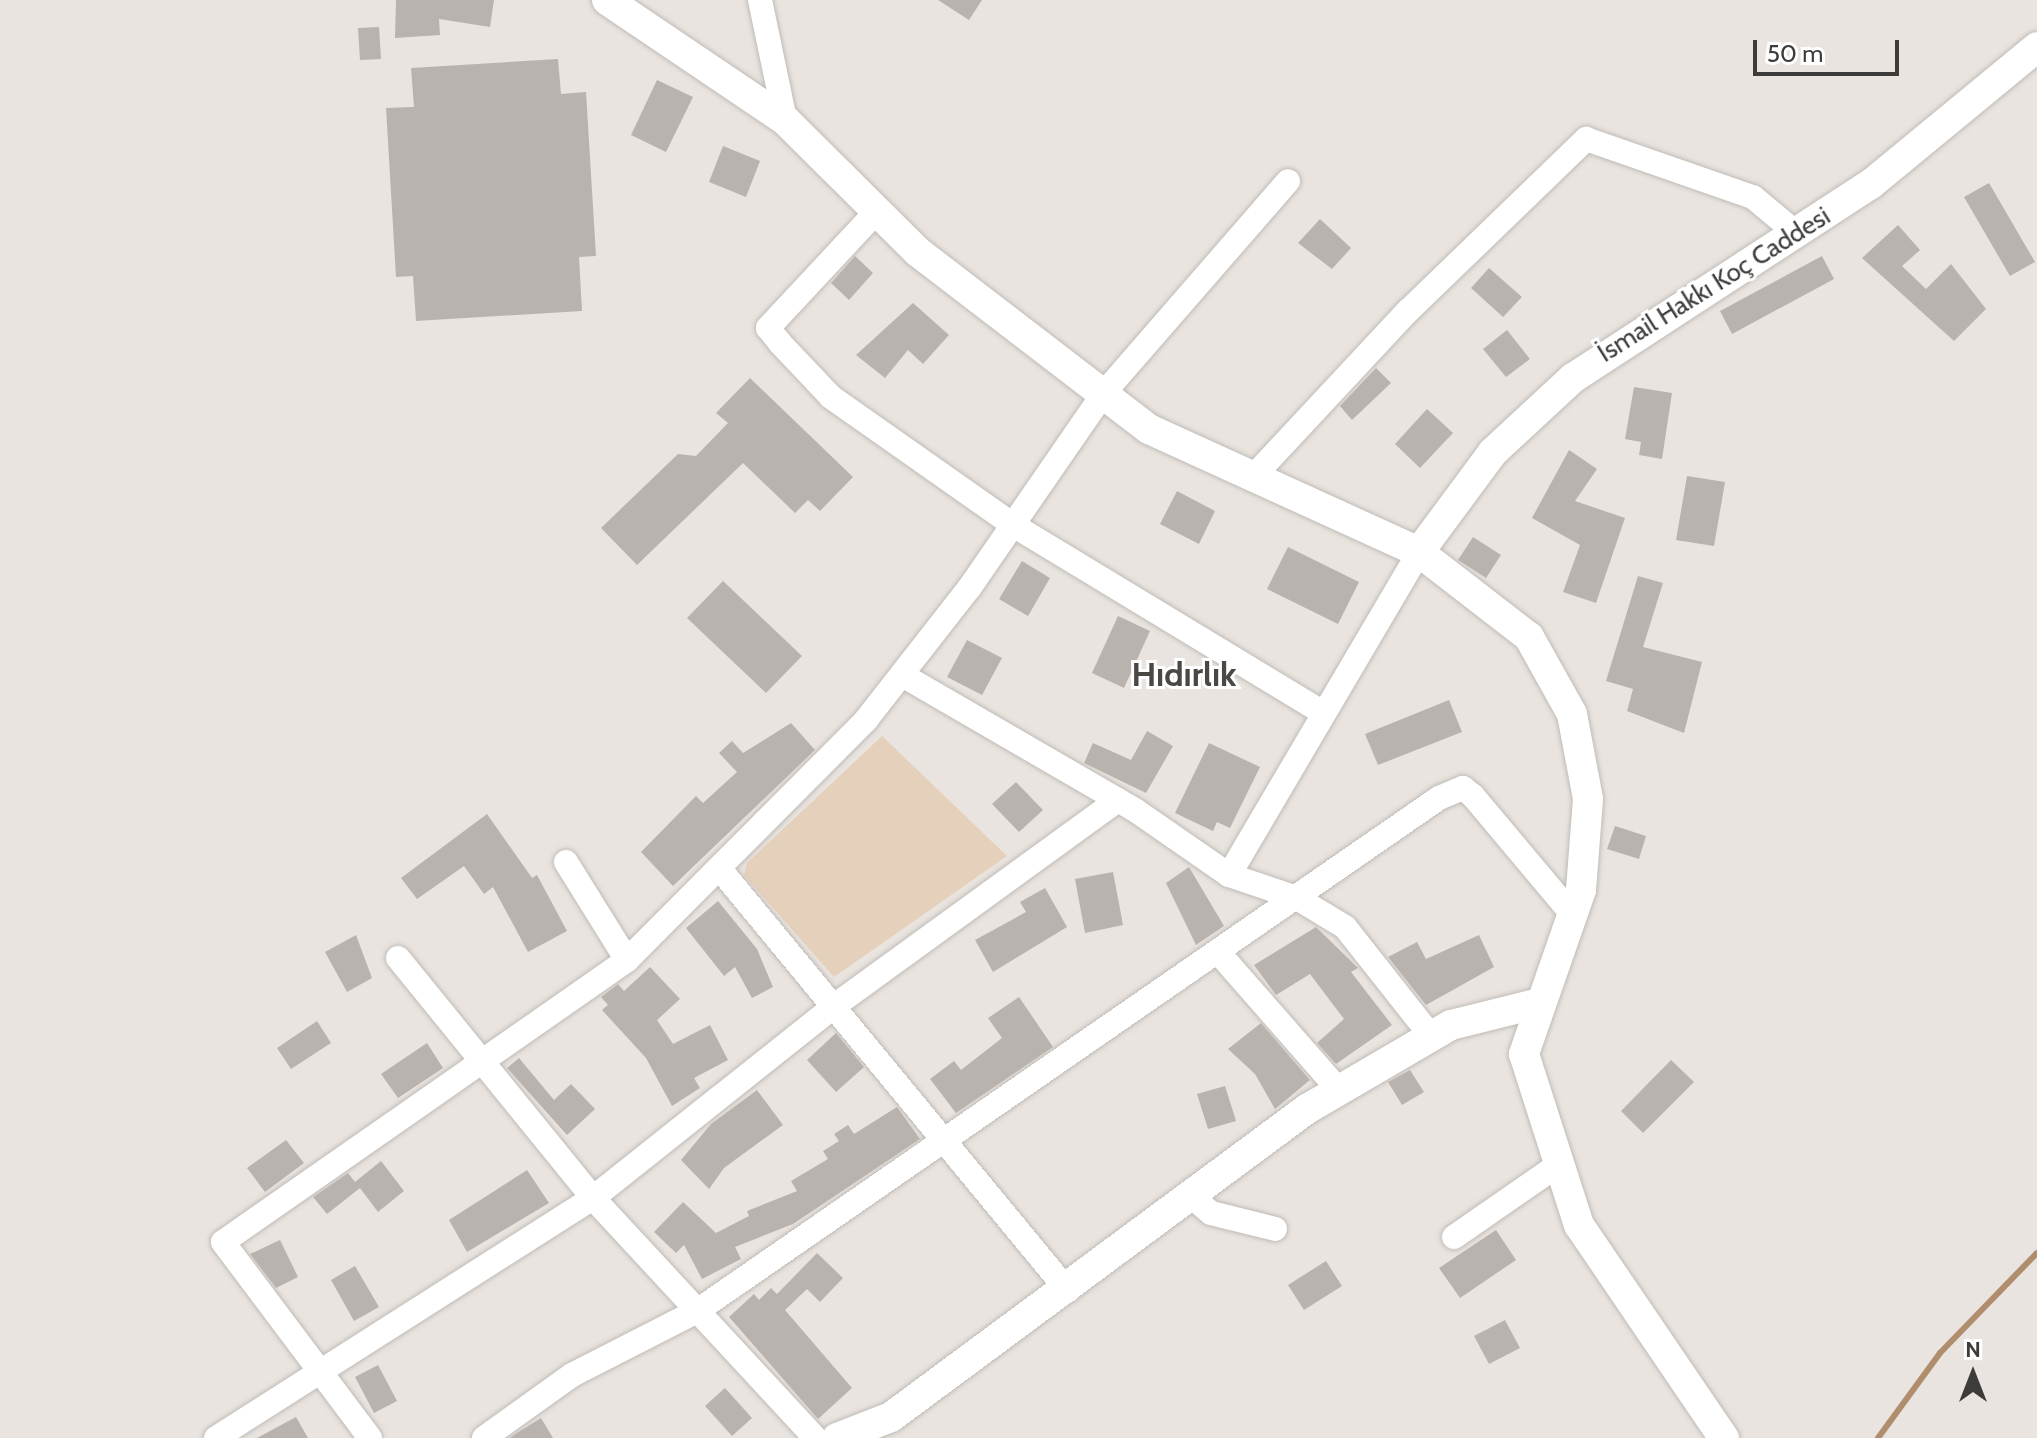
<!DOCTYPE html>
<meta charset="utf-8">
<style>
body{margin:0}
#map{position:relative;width:2037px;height:1438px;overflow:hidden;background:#e9e4df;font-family:Cabin,sans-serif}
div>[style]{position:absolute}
.green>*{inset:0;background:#e5d0bb}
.stream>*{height:6px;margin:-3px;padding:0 3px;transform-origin:3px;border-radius:3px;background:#af8d6d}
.building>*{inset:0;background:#b8b3ae}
.roads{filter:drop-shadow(0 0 2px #c0bbb7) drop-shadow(0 0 2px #c0bbb7)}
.minor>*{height:24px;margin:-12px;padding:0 12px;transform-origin:12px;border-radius:12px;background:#fff}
.tertiary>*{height:30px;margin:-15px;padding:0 15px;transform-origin:15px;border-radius:15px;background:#fff}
span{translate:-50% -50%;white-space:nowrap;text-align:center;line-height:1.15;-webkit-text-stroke:6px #fff;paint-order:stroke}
.street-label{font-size:26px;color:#3e3c3a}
.district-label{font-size:34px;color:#4b4743;font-weight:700}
.north{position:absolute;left:1933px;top:1334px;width:80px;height:80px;-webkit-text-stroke:6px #fff;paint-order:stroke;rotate:0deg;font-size:22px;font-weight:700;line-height:32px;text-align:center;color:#3e3c3a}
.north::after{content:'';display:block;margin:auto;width:28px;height:36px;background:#3e3c3a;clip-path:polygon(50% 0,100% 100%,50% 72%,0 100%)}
.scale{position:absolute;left:1753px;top:40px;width:146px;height:36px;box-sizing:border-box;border:4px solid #3e3c3a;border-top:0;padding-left:10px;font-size:24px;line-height:28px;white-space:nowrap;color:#3e3c3a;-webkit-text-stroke:6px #fff;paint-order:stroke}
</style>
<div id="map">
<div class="green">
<div style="clip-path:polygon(882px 736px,1007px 856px,834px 977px,744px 875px,747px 863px)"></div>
</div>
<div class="stream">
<div style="left:1878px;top:1438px;width:105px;rotate:-53.9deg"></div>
<div style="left:1940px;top:1353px;width:139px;rotate:-45.9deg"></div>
</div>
<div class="building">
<div style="clip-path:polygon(396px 0,494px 0,490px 27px,439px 19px,440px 35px,395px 38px)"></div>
<div style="clip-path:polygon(938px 0,982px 0,969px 20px)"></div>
<div style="clip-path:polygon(379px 27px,381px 59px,360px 60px,358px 28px)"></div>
<div style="clip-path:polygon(558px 59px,561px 94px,586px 92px,596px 256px,579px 257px,582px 311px,416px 321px,413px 276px,396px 277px,386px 108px,414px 107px,411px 68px)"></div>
<div style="clip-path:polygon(657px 80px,693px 97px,666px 152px,631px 135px)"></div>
<div style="clip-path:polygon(723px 146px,760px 161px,746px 197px,709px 182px)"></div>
<div style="clip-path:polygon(1989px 183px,2035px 262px,2010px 276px,1964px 197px)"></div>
<div style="clip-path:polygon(1320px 219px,1351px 248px,1332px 269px,1298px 243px)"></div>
<div style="clip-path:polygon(1898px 225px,1920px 250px,1902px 266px,1926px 289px,1951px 264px,1986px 309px,1954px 341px,1862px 258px)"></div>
<div style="clip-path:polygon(855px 256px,873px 273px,849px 300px,831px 283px)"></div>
<div style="clip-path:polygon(1822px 256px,1834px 279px,1732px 334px,1720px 311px)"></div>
<div style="clip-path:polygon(1489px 268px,1522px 297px,1503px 317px,1471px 288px)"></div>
<div style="clip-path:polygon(913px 303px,949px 335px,923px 364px,908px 350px,885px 378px,856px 355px)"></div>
<div style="clip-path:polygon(1507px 330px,1530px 359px,1506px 377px,1483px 349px)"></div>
<div style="clip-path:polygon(1376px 368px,1391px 383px,1352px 420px,1340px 406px)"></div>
<div style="clip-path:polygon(750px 378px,853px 477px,820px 511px,808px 500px,795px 513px,743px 463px,637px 565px,601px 528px,678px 454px,696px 456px,728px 423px,716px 413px)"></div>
<div style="clip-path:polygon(1634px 387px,1672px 393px,1662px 459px,1639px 455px,1641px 442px,1625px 439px)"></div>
<div style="clip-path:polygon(1427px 409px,1453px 433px,1420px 468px,1395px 444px)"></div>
<div style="clip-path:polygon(1569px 450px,1597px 469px,1575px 501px,1625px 518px,1596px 603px,1563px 592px,1580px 545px,1532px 518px)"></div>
<div style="clip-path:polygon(1687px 476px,1725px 482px,1714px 546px,1676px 540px)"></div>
<div style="clip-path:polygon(1177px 491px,1215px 511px,1199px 544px,1160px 524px)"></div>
<div style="clip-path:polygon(1473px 537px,1501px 555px,1486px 578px,1458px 560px)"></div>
<div style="clip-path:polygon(1288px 547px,1359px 582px,1338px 624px,1267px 589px)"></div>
<div style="clip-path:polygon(1022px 561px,1050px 578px,1028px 616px,999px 599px)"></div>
<div style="clip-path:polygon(1638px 576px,1663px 583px,1643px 647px,1702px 662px,1684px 733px,1627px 711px,1633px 689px,1606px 681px)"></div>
<div style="clip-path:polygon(723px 581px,802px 656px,766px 693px,687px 618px)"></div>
<div style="clip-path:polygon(1118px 616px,1150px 631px,1124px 688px,1092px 673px)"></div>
<div style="clip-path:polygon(967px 640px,1002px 658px,982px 695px,947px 677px)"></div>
<div style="clip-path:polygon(1449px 700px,1462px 732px,1378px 765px,1365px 734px)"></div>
<div style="clip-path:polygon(791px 723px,815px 750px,673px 886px,641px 852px,696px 796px,703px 803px,737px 772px,719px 753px,732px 741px,743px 753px)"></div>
<div style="clip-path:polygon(1147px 731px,1173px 746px,1146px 793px,1084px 763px,1093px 743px,1131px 760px)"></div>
<div style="clip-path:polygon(1209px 743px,1260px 767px,1230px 828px,1217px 822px,1213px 831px,1175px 813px)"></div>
<div style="clip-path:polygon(1016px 782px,1043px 810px,1019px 832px,992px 804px)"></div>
<div style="clip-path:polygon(487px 814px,532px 878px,537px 875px,567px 931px,528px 952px,493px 887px,484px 894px,464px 866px,417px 899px,401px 878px)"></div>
<div style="clip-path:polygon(1615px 826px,1646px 836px,1639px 859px,1607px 849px)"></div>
<div style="clip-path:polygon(1189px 867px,1224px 926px,1196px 945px,1166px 883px)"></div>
<div style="clip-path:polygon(1113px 872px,1123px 925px,1085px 933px,1075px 879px)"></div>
<div style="clip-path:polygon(1045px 888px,1067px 927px,993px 972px,975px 940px,1026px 912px,1020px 902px)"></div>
<div style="clip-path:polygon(718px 901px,757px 949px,773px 987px,752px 998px,735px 967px,724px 976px,686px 928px)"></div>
<div style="clip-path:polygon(1316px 927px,1358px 968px,1351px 972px,1392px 1025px,1336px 1064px,1317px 1043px,1344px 1019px,1310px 974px,1276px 995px,1254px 965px)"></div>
<div style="clip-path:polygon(356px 935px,372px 978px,347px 992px,325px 952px)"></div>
<div style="clip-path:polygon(1479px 935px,1494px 967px,1426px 1005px,1388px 957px,1417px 942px,1426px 959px)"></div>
<div style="clip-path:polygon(650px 967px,680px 999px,657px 1020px,673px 1044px,710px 1025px,728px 1060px,694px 1078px,700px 1088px,672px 1106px,646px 1058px,602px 1010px,608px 1005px,601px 997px,618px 984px,624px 991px)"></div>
<div style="clip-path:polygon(1019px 997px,1053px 1047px,956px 1113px,930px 1079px,954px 1061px,961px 1070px,1002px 1038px,988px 1018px)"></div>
<div style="clip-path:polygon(317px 1021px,331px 1043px,291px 1069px,277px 1048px)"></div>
<div style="clip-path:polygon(1261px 1023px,1310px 1080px,1275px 1109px,1255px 1074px,1228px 1049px)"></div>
<div style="clip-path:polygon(836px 1033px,864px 1067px,836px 1092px,807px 1060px)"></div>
<div style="clip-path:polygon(427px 1043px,443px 1068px,398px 1098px,381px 1074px)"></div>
<div style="clip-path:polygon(519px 1058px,554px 1100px,571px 1084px,595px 1109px,567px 1135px,507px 1068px)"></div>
<div style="clip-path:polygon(1671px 1060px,1694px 1082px,1643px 1133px,1621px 1111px)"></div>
<div style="clip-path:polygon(1410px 1070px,1424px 1092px,1402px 1105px,1388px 1082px)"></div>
<div style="clip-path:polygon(1225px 1086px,1236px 1121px,1208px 1129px,1197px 1094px)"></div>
<div style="clip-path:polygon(757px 1090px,783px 1125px,724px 1168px,709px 1189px,681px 1160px,711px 1124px)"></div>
<div style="clip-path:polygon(897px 1107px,920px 1139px,793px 1224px,735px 1247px,741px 1259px,702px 1279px,684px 1245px,676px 1253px,654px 1232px,683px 1202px,716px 1233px,749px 1216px,747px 1211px,797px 1191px,791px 1181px,828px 1159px,823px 1151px,839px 1141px,834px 1134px,848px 1125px,854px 1134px)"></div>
<div style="clip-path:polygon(286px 1140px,304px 1163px,265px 1192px,247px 1168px)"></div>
<div style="clip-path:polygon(381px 1161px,404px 1191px,378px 1212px,360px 1188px,327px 1214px,313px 1197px,348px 1173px,355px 1182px)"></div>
<div style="clip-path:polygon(527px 1170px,549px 1203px,467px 1252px,449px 1220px)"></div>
<div style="clip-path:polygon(1496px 1230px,1516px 1260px,1460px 1298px,1439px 1268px)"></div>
<div style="clip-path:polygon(280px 1240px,298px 1277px,276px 1288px,250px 1254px)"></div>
<div style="clip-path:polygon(817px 1253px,843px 1278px,820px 1302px,807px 1289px,785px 1310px,852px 1388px,818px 1419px,729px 1317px,754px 1294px,759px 1300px,771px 1288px,777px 1294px)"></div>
<div style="clip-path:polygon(1326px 1261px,1342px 1286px,1304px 1310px,1288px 1285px)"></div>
<div style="clip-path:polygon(355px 1266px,379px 1307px,354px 1321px,331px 1280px)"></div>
<div style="clip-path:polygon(1505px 1320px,1520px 1348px,1489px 1364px,1474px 1336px)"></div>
<div style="clip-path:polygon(378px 1365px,397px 1401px,374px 1413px,355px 1377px)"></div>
<div style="clip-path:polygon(725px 1388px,752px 1418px,732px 1436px,705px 1406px)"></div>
<div style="clip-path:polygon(296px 1417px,308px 1438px,257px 1438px)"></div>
<div style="clip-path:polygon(541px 1418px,553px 1438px,510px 1438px,515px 1434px)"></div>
</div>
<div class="roads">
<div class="minor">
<div style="left:760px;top:0;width:123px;rotate:78.2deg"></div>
<div style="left:877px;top:211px;width:160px;rotate:133deg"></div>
<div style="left:768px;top:328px;width:19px;rotate:51deg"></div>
<div style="left:780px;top:343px;width:74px;rotate:46.6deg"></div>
<div style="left:831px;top:397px;width:223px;rotate:35.1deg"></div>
<div style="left:1013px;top:525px;width:363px;rotate:31.2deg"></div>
<div style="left:1252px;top:478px;width:229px;rotate:-47deg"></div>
<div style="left:1408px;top:311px;width:248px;rotate:-44deg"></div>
<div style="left:1586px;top:139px;width:177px;rotate:19.2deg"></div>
<div style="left:1753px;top:197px;width:55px;rotate:39.8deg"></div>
<div style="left:902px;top:675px;width:269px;rotate:30.1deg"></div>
<div style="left:1135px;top:810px;width:114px;rotate:34.7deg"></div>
<div style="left:1229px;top:875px;width:72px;rotate:18.7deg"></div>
<div style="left:1297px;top:898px;width:56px;rotate:31.1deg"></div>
<div style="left:1345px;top:927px;width:139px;rotate:51.7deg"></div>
<div style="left:566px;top:862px;width:115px;rotate:58.1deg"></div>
<div style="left:719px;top:868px;width:548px;rotate:50.48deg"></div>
<div style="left:1229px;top:875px;width:375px;rotate:-59.5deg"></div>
<div style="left:1218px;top:952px;width:184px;rotate:48.8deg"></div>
<div style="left:398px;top:958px;width:309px;rotate:50.9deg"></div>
<div style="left:593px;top:1198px;width:327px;rotate:47.2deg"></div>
<div style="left:1192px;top:1197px;width:25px;rotate:40deg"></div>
<div style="left:1211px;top:1213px;width:66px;rotate:14deg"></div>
<div style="left:1454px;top:1237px;width:126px;rotate:-34.7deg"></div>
<div style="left:216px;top:1438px;width:447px;rotate:-32.5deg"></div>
<div style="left:593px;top:1198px;width:312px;rotate:-38.5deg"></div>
<div style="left:837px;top:1004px;width:347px;rotate:-36deg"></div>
<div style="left:370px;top:1438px;width:245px;rotate:-126.9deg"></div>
<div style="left:223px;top:1242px;width:493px;rotate:-34.9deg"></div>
<div style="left:627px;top:960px;width:339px;rotate:-45.1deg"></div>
<div style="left:866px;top:720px;width:169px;rotate:-52deg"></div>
<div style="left:970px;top:587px;width:234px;rotate:-55.4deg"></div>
<div style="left:1103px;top:394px;width:282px;rotate:-49deg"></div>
<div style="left:484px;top:1438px;width:108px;rotate:-35.6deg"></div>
<div style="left:572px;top:1375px;width:140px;rotate:-27.1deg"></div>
<div style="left:697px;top:1311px;width:902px;rotate:-34.66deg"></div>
<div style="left:1439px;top:798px;width:26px;rotate:-23deg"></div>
<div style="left:1463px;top:788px;width:13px;rotate:39deg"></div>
<div style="left:1473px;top:796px;width:154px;rotate:50deg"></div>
</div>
<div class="tertiary">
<div style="left:607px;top:0;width:215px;rotate:34deg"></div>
<div style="left:785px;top:120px;width:187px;rotate:44.8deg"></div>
<div style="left:918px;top:252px;width:291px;rotate:37.5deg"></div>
<div style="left:1149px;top:429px;width:297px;rotate:24.5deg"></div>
<div style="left:1419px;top:552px;width:139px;rotate:37.7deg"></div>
<div style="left:1529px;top:637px;width:88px;rotate:60.8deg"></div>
<div style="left:1572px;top:714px;width:86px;rotate:79.3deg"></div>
<div style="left:1588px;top:799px;width:91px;rotate:94.4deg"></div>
<div style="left:1581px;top:890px;width:174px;rotate:109.2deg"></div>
<div style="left:1524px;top:1054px;width:180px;rotate:72.2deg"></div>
<div style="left:1579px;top:1225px;width:258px;rotate:55.8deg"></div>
<div style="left:1419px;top:552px;width:124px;rotate:-53.5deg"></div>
<div style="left:1493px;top:452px;width:109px;rotate:-42.8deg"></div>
<div style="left:1573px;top:378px;width:356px;rotate:-33.1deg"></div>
<div style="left:1871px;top:184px;width:215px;rotate:-39.5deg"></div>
<div style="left:837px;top:1438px;width:58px;rotate:-21.3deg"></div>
<div style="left:891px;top:1417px;width:518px;rotate:-36.52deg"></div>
<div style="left:1307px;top:1109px;width:167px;rotate:-30.3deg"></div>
<div style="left:1451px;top:1025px;width:91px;rotate:-14deg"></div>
</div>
</div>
<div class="street-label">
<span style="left:1714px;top:285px;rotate:-32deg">İsmail Hakkı Koç Caddesi</span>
</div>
<div class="district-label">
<span style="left:1184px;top:675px">Hıdırlık</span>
</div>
<div class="north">N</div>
<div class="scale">50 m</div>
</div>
